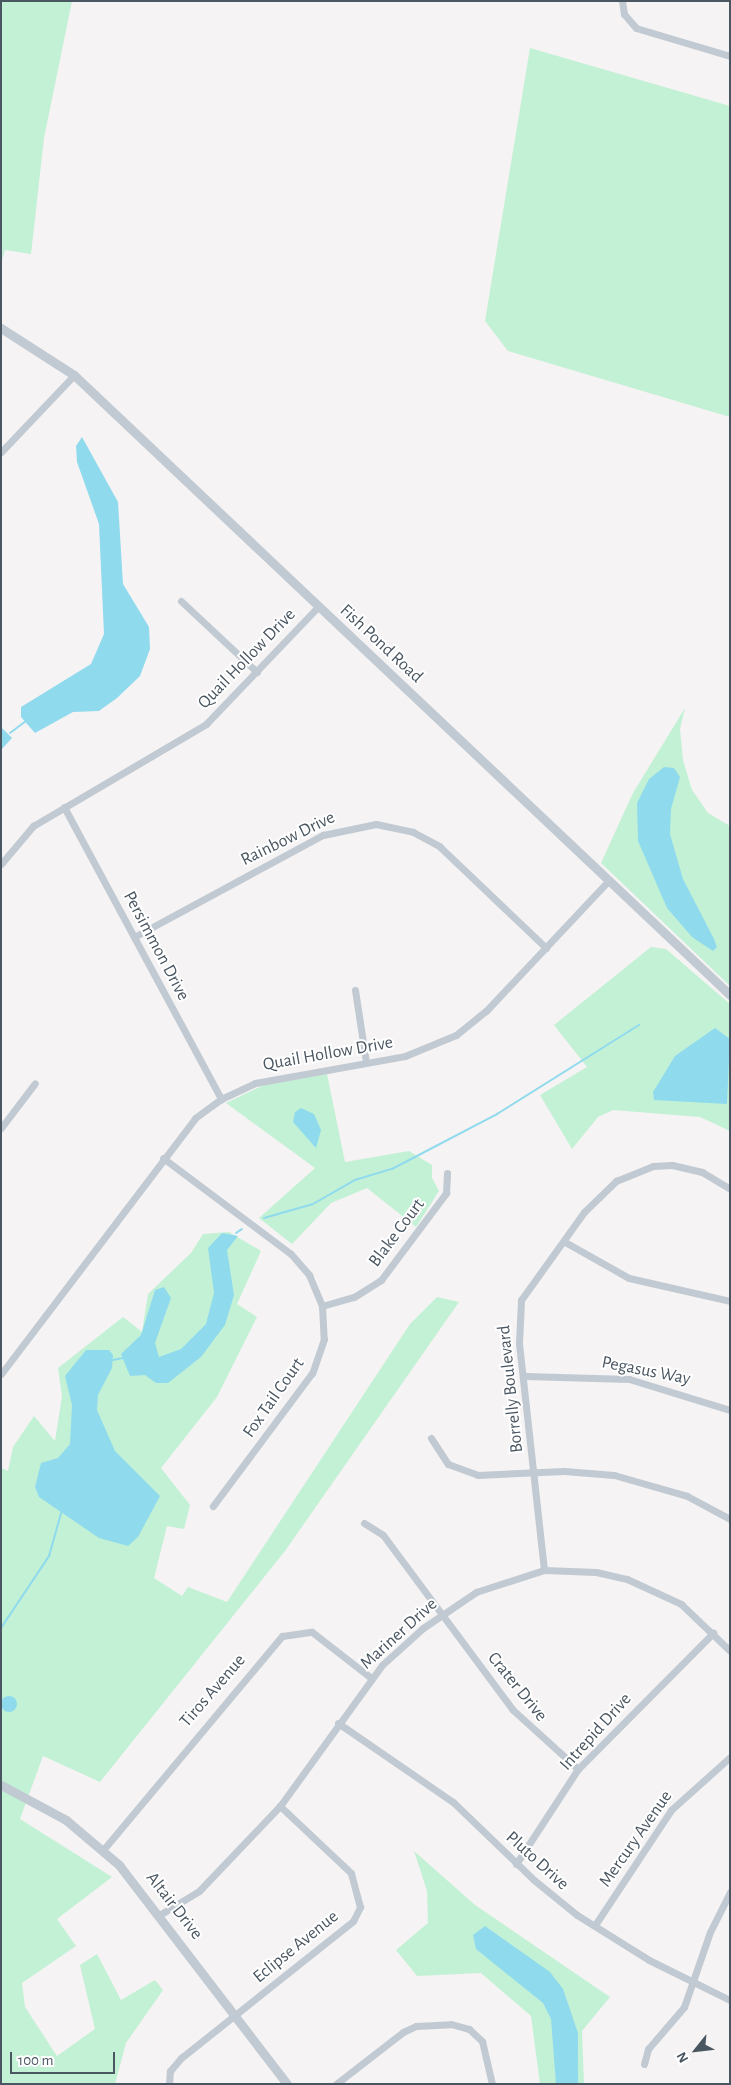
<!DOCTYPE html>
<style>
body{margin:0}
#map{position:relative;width:731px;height:2085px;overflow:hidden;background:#f5f3f3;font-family:"Alegreya Sans",sans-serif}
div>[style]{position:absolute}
.green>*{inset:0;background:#c3f1d5}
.water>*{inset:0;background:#90daee}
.round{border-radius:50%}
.stream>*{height:2px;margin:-1px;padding:0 1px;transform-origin:1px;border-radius:1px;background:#90daee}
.minor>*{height:7px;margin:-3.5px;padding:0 3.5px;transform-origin:3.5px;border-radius:3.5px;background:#c1cad2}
.tertiary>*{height:9px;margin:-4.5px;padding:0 4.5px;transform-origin:4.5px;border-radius:4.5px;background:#c1cad2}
span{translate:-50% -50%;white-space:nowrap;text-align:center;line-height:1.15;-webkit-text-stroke:4px #fff;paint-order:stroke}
.street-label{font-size:18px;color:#4a5661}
.frame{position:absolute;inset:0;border:2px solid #4a5661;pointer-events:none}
.north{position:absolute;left:671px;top:2025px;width:50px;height:50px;-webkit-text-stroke:4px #fff;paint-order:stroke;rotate:241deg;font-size:14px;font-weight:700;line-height:20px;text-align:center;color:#4a5661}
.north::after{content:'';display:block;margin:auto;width:18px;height:22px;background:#4a5661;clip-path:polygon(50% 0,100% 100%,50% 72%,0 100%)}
.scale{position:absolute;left:10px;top:2052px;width:105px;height:22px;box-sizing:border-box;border:2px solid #4a5661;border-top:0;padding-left:6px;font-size:15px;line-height:18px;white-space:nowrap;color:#4a5661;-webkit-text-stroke:4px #fff;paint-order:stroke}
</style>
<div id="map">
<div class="green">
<div style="clip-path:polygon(1px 1px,72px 1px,44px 138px,31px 254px,5px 250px,1px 264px)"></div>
<div style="clip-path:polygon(530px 48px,730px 106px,730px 417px,508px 351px,485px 321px)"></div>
<div style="clip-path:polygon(685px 708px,680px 729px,683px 760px,692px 790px,708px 813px,730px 826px,730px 986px,601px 863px,633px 793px)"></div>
<div style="clip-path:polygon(651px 947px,666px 949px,730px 1004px,730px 1131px,700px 1117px,613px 1110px,598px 1117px,572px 1149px,540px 1095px,587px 1067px,554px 1025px)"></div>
<div style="clip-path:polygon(327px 1074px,345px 1162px,409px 1151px,432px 1165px,432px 1178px,439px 1191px,416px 1227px,367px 1188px,331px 1203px,292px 1244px,259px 1218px,315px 1168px,226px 1103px,264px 1085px)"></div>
<div style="clip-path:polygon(229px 1232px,261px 1251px,237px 1304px,257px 1317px,217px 1397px,161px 1468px,190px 1505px,184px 1529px,167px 1526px,154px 1578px,182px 1596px,188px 1587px,227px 1602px,410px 1324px,437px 1297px,459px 1302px,285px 1551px,100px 1782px,43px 1756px,20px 1819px,112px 1877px,57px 1919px,76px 1946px,22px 1983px,25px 2007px,57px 2056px,95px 2029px,80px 1965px,97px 1954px,121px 2000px,155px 1980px,163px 1990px,126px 2043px,115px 2084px,1px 2084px,1px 1468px,8px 1471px,13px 1447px,34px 1416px,55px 1441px,62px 1396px,58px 1368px,123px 1317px,142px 1332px,148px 1294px,191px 1253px,203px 1234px)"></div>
<div style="clip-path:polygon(414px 1851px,475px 1905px,610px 1997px,582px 2031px,584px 2084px,540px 2084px,531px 2016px,481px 1973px,417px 1976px,396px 1950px,428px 1923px,427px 1891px)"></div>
</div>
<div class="water">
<div style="clip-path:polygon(82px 437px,118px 502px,123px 584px,149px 627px,150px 649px,140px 676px,117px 698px,99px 711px,73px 712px,35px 733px,21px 717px,21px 707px,91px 664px,104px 634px,99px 524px,77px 462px,76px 446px)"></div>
<div style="clip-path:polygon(1px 727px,12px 738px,1px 750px)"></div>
<div style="clip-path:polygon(664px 767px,674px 768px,680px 777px,671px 809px,670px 834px,683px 879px,714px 939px,717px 947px,713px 951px,692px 937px,667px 908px,638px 841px,637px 803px,649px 779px)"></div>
<div style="clip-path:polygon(715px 1028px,730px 1039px,727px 1104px,654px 1100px,653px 1092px,675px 1056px)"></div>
<div style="clip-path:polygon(301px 1108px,314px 1114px,321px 1130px,316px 1148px,293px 1122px,295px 1112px)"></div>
<div style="clip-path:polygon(222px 1233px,238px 1236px,227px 1250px,234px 1295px,225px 1325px,201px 1357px,168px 1383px,156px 1383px,145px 1375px,130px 1376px,121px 1354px,141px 1335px,155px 1290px,164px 1287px,171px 1298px,155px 1343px,159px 1357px,181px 1349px,206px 1324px,214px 1293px,208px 1248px)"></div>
<div style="clip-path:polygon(86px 1350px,109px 1350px,113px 1355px,112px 1368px,98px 1395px,97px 1410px,115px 1451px,160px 1496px,138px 1537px,128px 1546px,99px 1538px,39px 1497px,35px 1487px,41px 1463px,58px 1458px,70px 1444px,72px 1405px,65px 1376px)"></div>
<div class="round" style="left:1px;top:1696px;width:16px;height:16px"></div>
<div style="clip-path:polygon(485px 1926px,550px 1972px,563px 1989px,578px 2033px,578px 2084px,556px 2084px,551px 2019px,543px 2003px,476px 1949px,473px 1935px)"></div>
</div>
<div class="stream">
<div style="left:10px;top:733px;width:20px;rotate:-37deg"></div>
<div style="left:264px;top:1218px;width:51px;rotate:-15.9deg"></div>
<div style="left:313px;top:1204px;width:48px;rotate:-29.7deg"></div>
<div style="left:355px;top:1180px;width:39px;rotate:-17deg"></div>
<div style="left:392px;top:1169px;width:119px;rotate:-27.6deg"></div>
<div style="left:497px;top:1114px;width:168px;rotate:-32.1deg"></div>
<div style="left:236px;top:1233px;width:7px;rotate:-34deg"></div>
<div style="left:113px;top:1360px;width:10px;rotate:-11deg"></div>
<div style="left:1px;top:1628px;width:87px;rotate:-56.3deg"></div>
<div style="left:49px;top:1556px;width:48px;rotate:-74.2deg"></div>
</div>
<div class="minor">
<div style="left:622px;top:1px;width:13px;rotate:81deg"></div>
<div style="left:624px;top:14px;width:18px;rotate:49deg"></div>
<div style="left:636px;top:28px;width:98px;rotate:16.6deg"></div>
<div style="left:1px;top:452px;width:106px;rotate:-46.5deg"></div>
<div style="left:181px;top:601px;width:104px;rotate:43.1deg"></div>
<div style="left:64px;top:807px;width:332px;rotate:61.7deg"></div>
<div style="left:1px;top:864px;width:50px;rotate:-49.9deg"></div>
<div style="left:33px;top:826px;width:201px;rotate:-30.5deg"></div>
<div style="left:206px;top:724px;width:162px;rotate:-46.3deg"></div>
<div style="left:134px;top:937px;width:215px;rotate:-28.4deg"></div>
<div style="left:323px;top:835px;width:54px;rotate:-11.7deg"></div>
<div style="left:376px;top:824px;width:38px;rotate:12deg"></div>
<div style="left:413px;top:832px;width:30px;rotate:28deg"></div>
<div style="left:439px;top:846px;width:148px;rotate:43.6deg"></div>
<div style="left:355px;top:990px;width:73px;rotate:81.3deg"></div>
<div style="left:1px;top:1128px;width:56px;rotate:-52.9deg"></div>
<div style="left:163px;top:1158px;width:160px;rotate:36.9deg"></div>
<div style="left:291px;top:1254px;width:28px;rotate:49deg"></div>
<div style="left:309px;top:1275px;width:34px;rotate:67deg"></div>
<div style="left:322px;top:1306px;width:33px;rotate:87deg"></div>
<div style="left:324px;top:1339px;width:36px;rotate:109deg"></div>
<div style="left:312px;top:1373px;width:166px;rotate:126.7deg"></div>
<div style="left:565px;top:1242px;width:73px;rotate:29.4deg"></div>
<div style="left:629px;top:1278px;width:104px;rotate:12.8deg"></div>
<div style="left:322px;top:1306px;width:33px;rotate:-16deg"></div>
<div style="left:354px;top:1297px;width:32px;rotate:-32deg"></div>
<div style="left:381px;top:1280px;width:109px;rotate:-53.2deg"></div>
<div style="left:446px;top:1193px;width:20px;rotate:-87deg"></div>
<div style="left:1px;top:1374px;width:321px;rotate:-52.8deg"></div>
<div style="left:195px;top:1118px;width:32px;rotate:-36deg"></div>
<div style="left:221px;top:1099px;width:38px;rotate:-25deg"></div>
<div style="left:255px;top:1083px;width:152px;rotate:-10.2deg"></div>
<div style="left:405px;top:1056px;width:55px;rotate:-22.4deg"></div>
<div style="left:456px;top:1035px;width:38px;rotate:-39deg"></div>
<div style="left:486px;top:1011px;width:180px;rotate:-46.8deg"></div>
<div style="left:525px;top:1376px;width:104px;rotate:1.7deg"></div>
<div style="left:629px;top:1379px;width:106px;rotate:17.1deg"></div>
<div style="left:431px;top:1438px;width:31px;rotate:57deg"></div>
<div style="left:448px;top:1464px;width:32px;rotate:20deg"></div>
<div style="left:478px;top:1475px;width:86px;rotate:-2.7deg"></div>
<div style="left:564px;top:1471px;width:50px;rotate:4.6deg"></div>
<div style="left:614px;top:1475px;width:76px;rotate:16deg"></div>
<div style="left:687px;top:1496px;width:49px;rotate:28.1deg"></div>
<div style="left:364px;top:1523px;width:22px;rotate:32deg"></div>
<div style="left:383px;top:1535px;width:218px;rotate:53.4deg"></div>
<div style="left:513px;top:1710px;width:88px;rotate:42.2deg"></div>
<div style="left:544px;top:1570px;width:228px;rotate:-96.3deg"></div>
<div style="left:519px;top:1343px;width:43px;rotate:-87.3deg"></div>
<div style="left:521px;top:1300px;width:108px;rotate:-54.4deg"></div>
<div style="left:584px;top:1212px;width:45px;rotate:-44.1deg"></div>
<div style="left:616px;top:1181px;width:40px;rotate:-22deg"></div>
<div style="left:653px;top:1166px;width:19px;rotate:-3deg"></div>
<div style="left:672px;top:1165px;width:31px;rotate:13deg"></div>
<div style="left:702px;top:1172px;width:33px;rotate:31deg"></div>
<div style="left:338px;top:1723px;width:140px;rotate:34.5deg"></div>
<div style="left:453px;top:1802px;width:112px;rotate:43.9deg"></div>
<div style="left:534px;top:1880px;width:55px;rotate:39.1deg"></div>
<div style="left:577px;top:1915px;width:85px;rotate:32deg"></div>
<div style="left:649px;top:1960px;width:90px;rotate:26.3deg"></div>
<div style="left:103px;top:1850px;width:279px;rotate:-50.1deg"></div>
<div style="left:282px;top:1636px;width:30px;rotate:-8deg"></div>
<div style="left:312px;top:1632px;width:75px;rotate:37.9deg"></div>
<div style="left:516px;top:1864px;width:113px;rotate:-56.9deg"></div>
<div style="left:578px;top:1769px;width:192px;rotate:-45.2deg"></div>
<div style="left:161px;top:1914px;width:44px;rotate:-31.2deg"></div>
<div style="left:199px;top:1891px;width:117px;rotate:-46.4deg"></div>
<div style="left:280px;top:1806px;width:174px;rotate:-54.1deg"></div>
<div style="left:382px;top:1665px;width:55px;rotate:-42.1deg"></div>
<div style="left:423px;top:1628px;width:64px;rotate:-34.2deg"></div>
<div style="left:476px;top:1592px;width:71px;rotate:-17.9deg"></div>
<div style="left:544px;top:1570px;width:52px;rotate:2.2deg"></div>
<div style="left:596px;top:1572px;width:32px;rotate:13deg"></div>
<div style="left:627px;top:1579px;width:60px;rotate:24.8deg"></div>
<div style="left:681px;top:1604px;width:68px;rotate:43.8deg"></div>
<div style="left:595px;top:1925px;width:138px;rotate:-56.5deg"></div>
<div style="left:671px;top:1810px;width:79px;rotate:-41.9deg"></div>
<div style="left:644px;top:2064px;width:16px;rotate:-75deg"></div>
<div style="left:648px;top:2049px;width:55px;rotate:-49.4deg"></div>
<div style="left:684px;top:2007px;width:79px;rotate:-70.9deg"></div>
<div style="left:710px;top:1932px;width:45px;rotate:-63.4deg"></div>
<div style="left:169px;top:2084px;width:13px;rotate:-86deg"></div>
<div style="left:170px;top:2071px;width:17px;rotate:-50deg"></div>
<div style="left:181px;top:2058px;width:220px;rotate:-38.5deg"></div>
<div style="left:353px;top:1921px;width:16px;rotate:-63deg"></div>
<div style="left:360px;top:1907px;width:35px;rotate:-105deg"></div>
<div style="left:351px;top:1873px;width:98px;rotate:-136.7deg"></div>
<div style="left:336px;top:2084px;width:85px;rotate:-37.8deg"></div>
<div style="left:403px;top:2032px;width:14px;rotate:-25deg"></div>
<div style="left:416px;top:2026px;width:35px;rotate:-3deg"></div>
<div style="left:451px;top:2024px;width:19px;rotate:16deg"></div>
<div style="left:469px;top:2029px;width:18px;rotate:43deg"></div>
<div style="left:482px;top:2041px;width:44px;rotate:76.9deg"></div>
</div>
<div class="tertiary">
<div style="left:1px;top:328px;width:87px;rotate:32.8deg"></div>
<div style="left:74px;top:375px;width:903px;rotate:43.38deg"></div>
<div style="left:1px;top:1785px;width:74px;rotate:28.3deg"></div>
<div style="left:66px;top:1820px;width:70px;rotate:40.3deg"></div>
<div style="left:119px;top:1865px;width:276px;rotate:52.5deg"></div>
</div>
<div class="street-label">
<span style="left:381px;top:644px;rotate:43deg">Fish Pond Road</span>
<span style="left:247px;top:659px;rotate:-46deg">Quail Hollow Drive</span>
<span style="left:288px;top:839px;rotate:-26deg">Rainbow Drive</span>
<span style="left:156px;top:946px;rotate:62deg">Persimmon Drive</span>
<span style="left:328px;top:1054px;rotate:-10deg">Quail Hollow Drive</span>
<span style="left:397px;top:1233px;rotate:-53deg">Blake Court</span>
<span style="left:646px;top:1371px;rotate:11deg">Pegasus Way</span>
<span style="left:511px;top:1389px;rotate:-96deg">Borrelly Boulevard</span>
<span style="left:274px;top:1398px;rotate:-55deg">Fox Tail Court</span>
<span style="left:399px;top:1634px;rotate:-42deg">Mariner Drive</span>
<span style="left:517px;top:1687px;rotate:51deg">Crater Drive</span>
<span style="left:213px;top:1691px;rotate:-49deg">Tiros Avenue</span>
<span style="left:596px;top:1732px;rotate:-48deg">Intrepid Drive</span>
<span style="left:636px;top:1839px;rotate:-55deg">Mercury Avenue</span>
<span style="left:537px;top:1861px;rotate:42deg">Pluto Drive</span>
<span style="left:174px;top:1906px;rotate:52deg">Altair Drive</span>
<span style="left:296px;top:1947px;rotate:-39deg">Eclipse Avenue</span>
</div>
<div class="frame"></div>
<div class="north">N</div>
<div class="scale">100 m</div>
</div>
